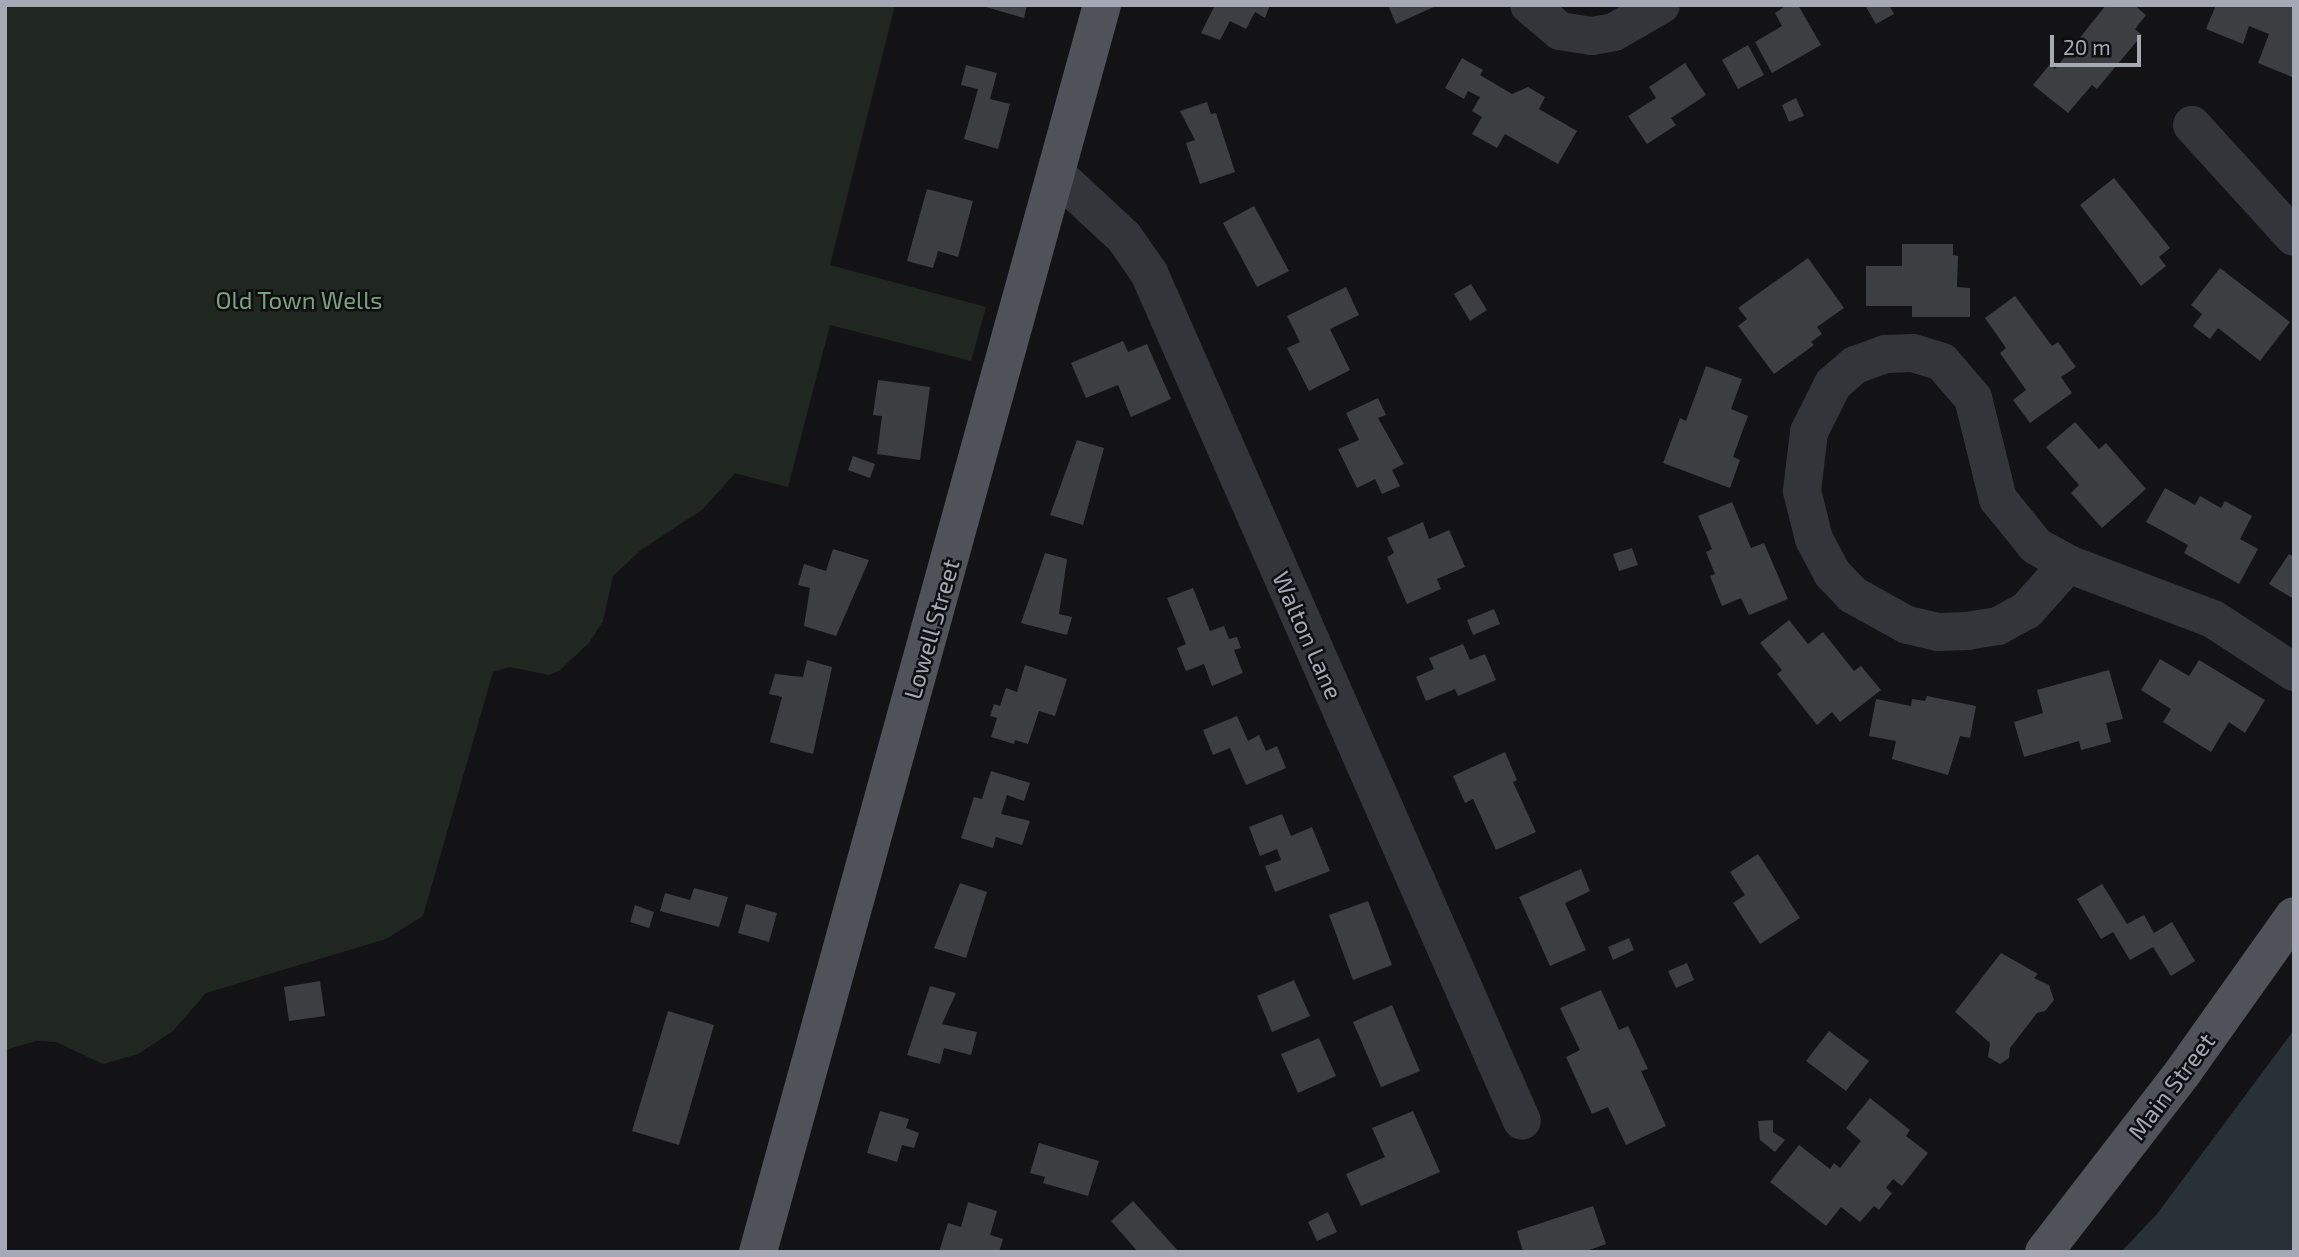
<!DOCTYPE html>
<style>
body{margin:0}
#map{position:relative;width:2299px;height:1257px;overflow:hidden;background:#131315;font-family:"Exo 2",sans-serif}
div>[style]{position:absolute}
.green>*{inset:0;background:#1f2720}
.water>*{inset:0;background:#293138}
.building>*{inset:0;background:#3d3e42}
.minor>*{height:38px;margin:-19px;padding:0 19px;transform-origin:19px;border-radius:19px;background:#34353a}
.major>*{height:38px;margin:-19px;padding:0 19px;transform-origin:19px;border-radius:19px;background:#505259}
span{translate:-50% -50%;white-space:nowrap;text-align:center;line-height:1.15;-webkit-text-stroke:5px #0e0e10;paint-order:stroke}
.park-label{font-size:24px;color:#7ba17d}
.street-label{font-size:24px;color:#a4a9b5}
.frame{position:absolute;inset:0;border:7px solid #a4a9b5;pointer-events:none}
.scale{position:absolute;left:2050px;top:35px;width:91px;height:32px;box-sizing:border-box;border:4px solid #a4a9b5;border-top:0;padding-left:9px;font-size:21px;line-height:24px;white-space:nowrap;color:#a4a9b5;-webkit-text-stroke:5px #0e0e10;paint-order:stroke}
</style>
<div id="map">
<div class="green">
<div style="clip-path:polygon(5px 5px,895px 5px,830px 265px,986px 307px,971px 361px,830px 325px,788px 487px,735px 473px,703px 509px,641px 550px,613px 576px,603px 621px,589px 643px,559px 671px,549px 675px,510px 667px,493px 672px,423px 916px,386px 939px,206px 993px,173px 1031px,138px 1054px,103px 1064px,56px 1042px,36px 1041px,5px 1050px)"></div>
</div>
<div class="water">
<div style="clip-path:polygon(2294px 1030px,2294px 1252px,2121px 1252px,2157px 1214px)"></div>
</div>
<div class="building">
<div style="clip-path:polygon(979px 5px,1027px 5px,1024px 18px)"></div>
<div style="clip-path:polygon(1215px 5px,1270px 5px,1265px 18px,1255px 12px,1246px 29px,1230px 21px,1220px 40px,1201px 33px)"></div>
<div style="clip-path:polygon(1388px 5px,1438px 5px,1396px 24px)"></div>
<div style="clip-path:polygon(1787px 5px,1798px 5px,1821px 45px,1772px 73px,1755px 42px,1782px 26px,1775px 13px)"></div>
<div style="clip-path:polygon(1865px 5px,1889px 5px,1894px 14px,1876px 24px)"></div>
<div style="clip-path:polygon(2106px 5px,2134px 5px,2146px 15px,2135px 29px,2142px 35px,2097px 89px,2092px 85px,2068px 113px,2033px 85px,2050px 64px,2055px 69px)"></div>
<div style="clip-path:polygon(2216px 5px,2294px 5px,2292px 77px,2258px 63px,2269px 34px,2249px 26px,2243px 44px,2206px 29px)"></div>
<div style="clip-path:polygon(1748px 45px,1764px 75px,1738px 89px,1722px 60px)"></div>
<div style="clip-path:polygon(1462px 58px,1483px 70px,1480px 75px,1512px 94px,1528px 87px,1545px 97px,1539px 109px,1577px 131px,1558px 164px,1505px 134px,1497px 148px,1472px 134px,1482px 117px,1472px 111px,1480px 97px,1468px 91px,1464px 99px,1445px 88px)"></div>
<div style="clip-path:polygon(1685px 63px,1706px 95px,1671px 118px,1676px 125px,1647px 144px,1628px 116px,1656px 98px,1649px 87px)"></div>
<div style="clip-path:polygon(966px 65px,997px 73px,990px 99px,1010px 104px,998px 149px,964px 139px,978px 89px,961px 85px)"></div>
<div style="clip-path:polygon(1796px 98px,1804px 116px,1789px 122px,1782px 105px)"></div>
<div style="clip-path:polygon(1207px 102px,1211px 114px,1216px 113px,1235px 172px,1200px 184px,1186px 143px,1195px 140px,1180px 111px)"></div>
<div style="clip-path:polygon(2114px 178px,2170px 248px,2159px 257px,2166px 266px,2141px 286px,2080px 205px)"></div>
<div style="clip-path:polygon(927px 189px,973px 201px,958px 257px,938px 251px,933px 268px,907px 261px)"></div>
<div style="clip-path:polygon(1254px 206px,1289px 271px,1257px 287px,1223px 223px)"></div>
<div style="clip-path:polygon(1902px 244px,1953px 244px,1953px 255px,1958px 256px,1957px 287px,1970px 288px,1970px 317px,1912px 317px,1912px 306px,1866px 306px,1866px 266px,1902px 266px)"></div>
<div style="clip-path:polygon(1808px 258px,1844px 308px,1817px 327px,1822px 334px,1811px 342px,1814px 345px,1774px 374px,1738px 326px,1747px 319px,1738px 308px)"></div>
<div style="clip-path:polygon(2220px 268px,2290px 322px,2260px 361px,2218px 328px,2210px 339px,2193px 326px,2202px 314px,2191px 305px)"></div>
<div style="clip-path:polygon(1471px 284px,1487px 310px,1470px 321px,1454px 294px)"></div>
<div style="clip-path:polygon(1346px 287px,1359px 315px,1330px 329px,1350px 370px,1309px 391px,1287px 348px,1300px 342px,1287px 316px)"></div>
<div style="clip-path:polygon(2015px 296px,2052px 346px,2058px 342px,2076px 367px,2061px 377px,2072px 393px,2030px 423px,2013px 400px,2026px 390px,2000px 353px,2006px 348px,1985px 318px)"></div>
<div style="clip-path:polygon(1123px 341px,1128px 352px,1147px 344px,1171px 399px,1131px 417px,1118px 385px,1086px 398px,1071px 363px)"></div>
<div style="clip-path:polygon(1706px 366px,1742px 379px,1731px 409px,1748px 416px,1733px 457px,1740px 460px,1730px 488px,1663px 463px,1680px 418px,1686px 421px)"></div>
<div style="clip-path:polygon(878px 380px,930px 387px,920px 460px,877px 454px,882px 416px,873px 415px)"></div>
<div style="clip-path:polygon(1378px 398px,1386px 415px,1378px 418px,1404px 464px,1392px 470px,1400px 486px,1382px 494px,1375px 479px,1357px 488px,1338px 449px,1359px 440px,1346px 413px)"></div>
<div style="clip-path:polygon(2075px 422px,2099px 449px,2106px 443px,2146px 489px,2102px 528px,2071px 493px,2079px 485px,2046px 447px)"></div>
<div style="clip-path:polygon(1077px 440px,1104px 448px,1083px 525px,1050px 515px)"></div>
<div style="clip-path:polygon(853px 456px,875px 464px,870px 478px,848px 470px)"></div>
<div style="clip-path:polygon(2165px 488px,2195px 505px,2200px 496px,2221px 508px,2225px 501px,2252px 516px,2240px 539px,2258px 549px,2239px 584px,2184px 553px,2188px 545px,2146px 522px)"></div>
<div style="clip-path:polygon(1732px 502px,1751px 548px,1764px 543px,1788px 599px,1749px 615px,1741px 598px,1722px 606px,1710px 576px,1715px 574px,1706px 552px,1712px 549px,1698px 516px)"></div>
<div style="clip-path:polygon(1423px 522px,1429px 539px,1449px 530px,1465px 567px,1437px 579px,1441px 589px,1407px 604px,1387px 557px,1394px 553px,1387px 538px)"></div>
<div style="clip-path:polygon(1632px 548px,1638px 565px,1619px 571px,1613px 554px)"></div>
<div style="clip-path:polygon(833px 549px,869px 560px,836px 636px,804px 626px,810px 588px,798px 585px,804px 564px,826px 571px)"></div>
<div style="clip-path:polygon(1045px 553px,1067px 559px,1059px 614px,1072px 617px,1067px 635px,1021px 623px)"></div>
<div style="clip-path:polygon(2289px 554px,2294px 557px,2294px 599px,2269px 584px)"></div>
<div style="clip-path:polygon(1193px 588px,1210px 631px,1224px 626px,1229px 639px,1237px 637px,1241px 648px,1234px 650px,1243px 673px,1212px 686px,1204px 664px,1186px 671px,1177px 648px,1186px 644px,1167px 598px)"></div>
<div style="clip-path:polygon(1494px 609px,1500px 624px,1473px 635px,1467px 620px)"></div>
<div style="clip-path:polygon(1789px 620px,1808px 644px,1823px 632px,1854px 671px,1861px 666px,1881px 690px,1840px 722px,1832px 712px,1817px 725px,1777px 674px,1782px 670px,1760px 643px)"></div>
<div style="clip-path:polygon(1463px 644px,1470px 660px,1485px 654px,1496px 680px,1458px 696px,1455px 689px,1426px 701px,1416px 677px,1434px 669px,1429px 658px)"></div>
<div style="clip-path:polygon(2160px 659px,2189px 676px,2199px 660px,2265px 700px,2245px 733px,2229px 722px,2211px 752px,2163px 722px,2171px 709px,2141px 690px)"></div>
<div style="clip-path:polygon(807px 660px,832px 667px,813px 754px,770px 742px,782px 697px,769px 694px,775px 674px,803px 677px)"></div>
<div style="clip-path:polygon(1025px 665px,1067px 679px,1055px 716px,1039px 711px,1028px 744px,1015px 740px,1014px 744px,991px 737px,997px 718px,990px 716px,994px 704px,1000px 706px,1006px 688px,1017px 692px)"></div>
<div style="clip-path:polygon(2109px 670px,2123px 719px,2106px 723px,2111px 742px,2081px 750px,2079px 741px,2024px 757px,2014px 722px,2043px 713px,2037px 690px)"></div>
<div style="clip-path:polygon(1927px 696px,1976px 706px,1970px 738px,1960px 736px,1948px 775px,1892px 759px,1896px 741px,1869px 736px,1876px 699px,1911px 706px,1912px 699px,1925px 701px)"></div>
<div style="clip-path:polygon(1237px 716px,1248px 741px,1259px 735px,1266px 751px,1277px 746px,1286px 768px,1246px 785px,1230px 748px,1213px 755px,1203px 730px)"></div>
<div style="clip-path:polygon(1505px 752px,1517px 780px,1513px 782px,1536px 832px,1496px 850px,1473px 799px,1465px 803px,1453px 776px)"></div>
<div style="clip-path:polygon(991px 771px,1030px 783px,1024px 801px,1007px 795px,1001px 814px,1030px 821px,1022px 845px,996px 837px,993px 848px,961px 838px,974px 797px,982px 799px)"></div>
<div style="clip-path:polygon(1282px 814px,1291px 836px,1312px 827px,1330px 871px,1275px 892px,1265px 866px,1281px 860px,1277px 849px,1260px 856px,1249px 827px)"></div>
<div style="clip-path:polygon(1758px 854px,1800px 918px,1760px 944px,1733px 903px,1745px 895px,1730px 872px)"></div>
<div style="clip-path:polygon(1581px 869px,1590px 891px,1565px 903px,1586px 950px,1550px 966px,1519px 897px)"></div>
<div style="clip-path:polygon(960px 883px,987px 892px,966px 958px,934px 948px)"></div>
<div style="clip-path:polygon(2102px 884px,2127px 924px,2144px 915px,2154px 933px,2172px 922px,2195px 961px,2171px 976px,2153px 947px,2130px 960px,2113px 932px,2101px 939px,2077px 899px)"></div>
<div style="clip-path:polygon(694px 888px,728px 897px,719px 927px,660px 911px,665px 893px,690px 900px)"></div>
<div style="clip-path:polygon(1368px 901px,1392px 965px,1353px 980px,1329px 915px)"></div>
<div style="clip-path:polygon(746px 904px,777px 913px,769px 942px,738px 933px)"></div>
<div style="clip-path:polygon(635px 905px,654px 912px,649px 928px,630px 922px)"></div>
<div style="clip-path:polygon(1629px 938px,1634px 950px,1613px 960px,1608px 947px)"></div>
<div style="clip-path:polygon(2001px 953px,2038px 974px,2034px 978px,2049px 985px,2054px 1000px,2045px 1011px,2037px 1013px,2010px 1048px,2009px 1058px,2000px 1064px,1988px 1057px,1990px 1043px,1955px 1012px)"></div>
<div style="clip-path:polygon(1687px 963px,1694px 980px,1676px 988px,1668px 971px)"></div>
<div style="clip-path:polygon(1294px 980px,1310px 1016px,1272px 1032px,1257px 996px)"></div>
<div style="clip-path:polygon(320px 981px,325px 1016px,289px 1021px,284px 987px)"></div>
<div style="clip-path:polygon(930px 986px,956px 993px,942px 1024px,977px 1032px,971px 1055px,944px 1048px,940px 1064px,907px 1055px)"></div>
<div style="clip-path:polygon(1601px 990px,1619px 1030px,1628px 1026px,1648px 1069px,1641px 1071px,1666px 1126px,1626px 1145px,1608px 1107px,1592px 1114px,1566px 1057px,1580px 1050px,1560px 1008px)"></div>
<div style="clip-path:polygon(1392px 1005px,1420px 1071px,1381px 1087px,1353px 1022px)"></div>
<div style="clip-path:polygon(668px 1011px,714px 1025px,679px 1145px,632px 1131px)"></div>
<div style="clip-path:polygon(1829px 1031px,1869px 1061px,1846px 1091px,1806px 1061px)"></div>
<div style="clip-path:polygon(1319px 1038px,1336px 1076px,1298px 1093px,1281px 1054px)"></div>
<div style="clip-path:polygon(1870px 1098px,1910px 1130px,1906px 1136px,1928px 1153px,1902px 1186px,1893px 1179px,1886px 1188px,1892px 1193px,1879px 1210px,1874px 1206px,1860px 1222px,1841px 1207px,1826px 1226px,1770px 1182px,1799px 1145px,1830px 1169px,1834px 1163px,1840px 1168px,1861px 1141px,1846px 1128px)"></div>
<div style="clip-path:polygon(880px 1111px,909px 1119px,906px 1128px,919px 1133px,914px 1148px,902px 1145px,897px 1162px,867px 1153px)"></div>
<div style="clip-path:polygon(1413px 1111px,1440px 1172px,1361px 1206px,1346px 1174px,1385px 1157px,1372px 1128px)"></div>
<div style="clip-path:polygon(1773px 1120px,1773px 1132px,1785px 1140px,1775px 1152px,1760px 1140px,1758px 1121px)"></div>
<div style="clip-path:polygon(1039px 1143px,1099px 1161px,1088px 1196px,1043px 1183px,1045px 1177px,1030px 1173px)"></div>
<div style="clip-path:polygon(1133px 1201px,1179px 1252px,1138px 1252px,1111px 1221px)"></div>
<div style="clip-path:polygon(968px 1202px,997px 1211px,990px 1235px,1003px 1239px,999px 1252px,939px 1252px,948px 1223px,961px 1227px)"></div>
<div style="clip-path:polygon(1593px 1206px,1606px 1244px,1584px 1252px,1523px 1252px,1517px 1231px)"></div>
<div style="clip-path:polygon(1328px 1212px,1337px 1232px,1317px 1241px,1308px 1222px)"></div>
</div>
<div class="minor">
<div style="left:1529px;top:5px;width:40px;rotate:40deg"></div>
<div style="left:1560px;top:31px;width:32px;rotate:9deg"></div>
<div style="left:1592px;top:36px;width:22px;rotate:-10deg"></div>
<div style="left:1614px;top:32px;width:54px;rotate:-29.9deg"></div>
<div style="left:2192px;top:125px;width:151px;rotate:47.7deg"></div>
<div style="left:1057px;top:175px;width:91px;rotate:42.8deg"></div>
<div style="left:1124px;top:237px;width:44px;rotate:55.2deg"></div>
<div style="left:1149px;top:273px;width:926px;rotate:66.26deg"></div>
<div style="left:2068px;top:564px;width:62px;rotate:131.7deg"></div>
<div style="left:2027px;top:610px;width:33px;rotate:151deg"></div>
<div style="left:1998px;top:626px;width:30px;rotate:171deg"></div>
<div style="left:1968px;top:631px;width:30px;rotate:178deg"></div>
<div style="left:1938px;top:632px;width:32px;rotate:-167deg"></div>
<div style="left:1907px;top:625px;width:62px;rotate:-150.9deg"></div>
<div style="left:1853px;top:595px;width:30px;rotate:-134deg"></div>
<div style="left:1832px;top:573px;width:38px;rotate:-118deg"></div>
<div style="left:1814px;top:539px;width:49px;rotate:-104deg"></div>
<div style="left:1802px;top:491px;width:59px;rotate:-83.2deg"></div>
<div style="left:1809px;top:432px;width:54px;rotate:-63.4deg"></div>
<div style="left:1833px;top:384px;width:29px;rotate:-41deg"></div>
<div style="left:1855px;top:365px;width:32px;rotate:-20deg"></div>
<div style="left:1885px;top:354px;width:28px;rotate:-2deg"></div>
<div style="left:1913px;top:353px;width:30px;rotate:17deg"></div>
<div style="left:1942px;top:362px;width:48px;rotate:49.3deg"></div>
<div style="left:1973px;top:398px;width:104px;rotate:76.1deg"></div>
<div style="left:1998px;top:499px;width:60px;rotate:51deg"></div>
<div style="left:2036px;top:546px;width:37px;rotate:29deg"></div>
<div style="left:2068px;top:564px;width:155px;rotate:20.8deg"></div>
<div style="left:2213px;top:619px;width:97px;rotate:33.2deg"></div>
</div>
<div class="major">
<div style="left:758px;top:1252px;width:1294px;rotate:-74.58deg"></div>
<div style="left:2044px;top:1252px;width:227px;rotate:-52.3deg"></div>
<div style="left:2183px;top:1072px;width:191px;rotate:-54.6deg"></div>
</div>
<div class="park-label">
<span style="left:299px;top:300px">Old Town Wells</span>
</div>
<div class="street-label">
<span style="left:931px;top:629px;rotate:-74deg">Lowell Street</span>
<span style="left:1308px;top:635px;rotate:66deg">Walton Lane</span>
<span style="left:2171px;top:1086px;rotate:-53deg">Main Street</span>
</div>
<div class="frame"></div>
<div class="scale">20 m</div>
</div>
